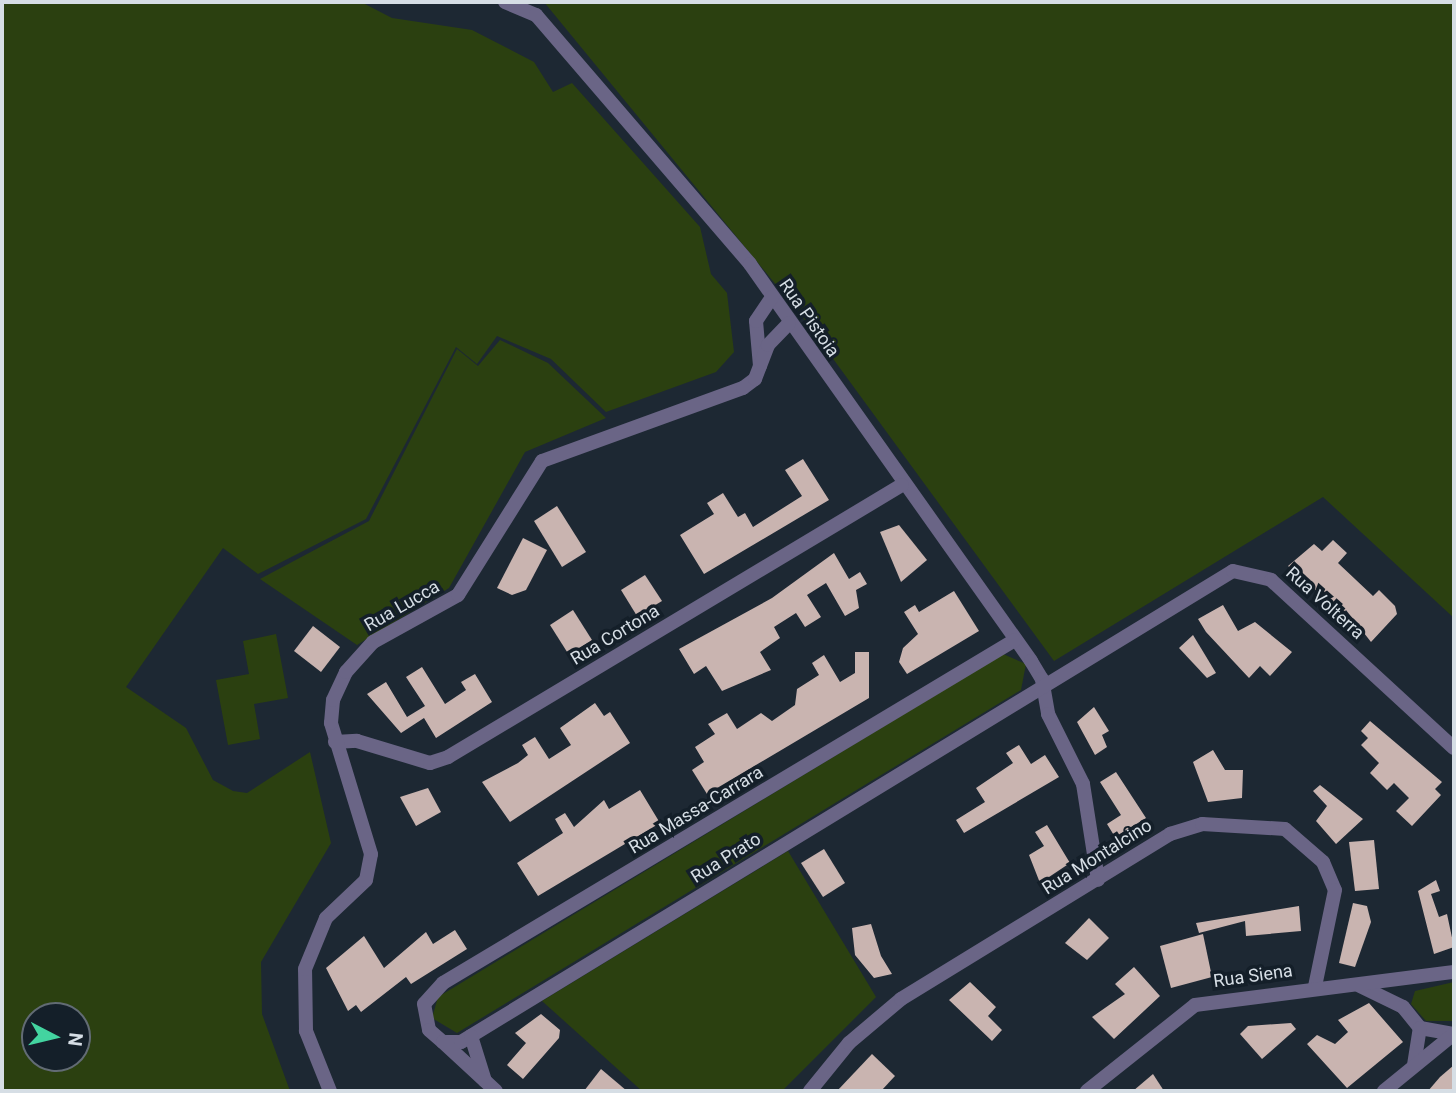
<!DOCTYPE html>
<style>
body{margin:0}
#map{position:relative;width:1456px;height:1093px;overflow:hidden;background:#1d2833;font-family:Roboto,sans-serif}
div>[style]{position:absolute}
.green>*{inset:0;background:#2b4010}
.building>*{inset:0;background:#c9b4b0}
.minor>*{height:14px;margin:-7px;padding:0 7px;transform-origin:7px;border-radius:7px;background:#6a6586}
span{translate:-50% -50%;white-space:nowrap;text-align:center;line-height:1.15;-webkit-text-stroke:7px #141f29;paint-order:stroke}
.street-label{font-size:18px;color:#d6dee5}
.frame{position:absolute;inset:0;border:4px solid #d6dee5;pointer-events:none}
.north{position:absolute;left:21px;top:1002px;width:70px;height:70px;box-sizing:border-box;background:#141f29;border:2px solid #626b74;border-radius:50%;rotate:97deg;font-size:19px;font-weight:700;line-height:28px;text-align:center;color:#d6dee5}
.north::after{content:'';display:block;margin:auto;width:24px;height:32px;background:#43d4a0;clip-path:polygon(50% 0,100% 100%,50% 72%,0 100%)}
</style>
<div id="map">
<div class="green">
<div style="clip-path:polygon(evenodd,2px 2px,361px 2px,392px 18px,472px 30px,534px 62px,553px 92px,572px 83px,700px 227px,711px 274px,727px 293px,734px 352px,716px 372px,606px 412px,551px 359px,497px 336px,477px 364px,456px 347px,366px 519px,258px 574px,223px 548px,126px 687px,186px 728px,213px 780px,233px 791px,247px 793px,310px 752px,331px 843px,261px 962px,262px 1014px,290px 1091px,2px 1091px,2px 2px,35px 1016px,77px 1016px,77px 1058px,35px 1058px,35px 1016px)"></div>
<div style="clip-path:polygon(544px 2px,1454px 2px,1454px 618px,1323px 497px,1054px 661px,804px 319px)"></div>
<div style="clip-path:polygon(500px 340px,548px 363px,606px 418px,525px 452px,449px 588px,357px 645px,260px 579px,369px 521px,457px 349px,478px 366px)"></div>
<div style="clip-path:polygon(276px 634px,288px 698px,254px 704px,260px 739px,228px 745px,216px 680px,249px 674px,243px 641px)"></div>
<div style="clip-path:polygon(1003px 654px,1026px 664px,1021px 690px,457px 1033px,432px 1018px,438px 997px)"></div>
<div style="clip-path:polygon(788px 851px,876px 997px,782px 1091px,642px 1091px,542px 1001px)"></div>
<div style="clip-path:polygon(1454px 982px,1453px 1021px,1426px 1021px,1411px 1004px,1415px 991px)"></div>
</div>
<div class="building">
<div style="clip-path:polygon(803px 459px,829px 500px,704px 574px,680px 535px,714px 514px,707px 503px,723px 493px,738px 517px,745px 513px,753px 527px,802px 496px,785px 470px)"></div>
<div style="clip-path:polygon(557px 506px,586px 552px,562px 567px,534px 521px)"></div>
<div style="clip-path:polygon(899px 525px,927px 560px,901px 582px,880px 532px)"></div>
<div style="clip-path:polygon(523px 538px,547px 550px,526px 590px,512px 595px,497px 588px)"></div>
<div style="clip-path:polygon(1333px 540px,1347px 553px,1338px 563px,1373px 596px,1379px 590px,1395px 606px,1397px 614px,1371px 642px,1346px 610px,1343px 614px,1288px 566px,1314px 544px,1322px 551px)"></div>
<div style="clip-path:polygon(834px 553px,849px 579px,860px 572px,867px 584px,856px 590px,859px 608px,845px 616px,826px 583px,807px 595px,821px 617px,805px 627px,796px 613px,774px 627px,780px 638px,760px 652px,771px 670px,722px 691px,706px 666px,694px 674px,679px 649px,772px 598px)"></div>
<div style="clip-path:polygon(645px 575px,662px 601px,637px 616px,621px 590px)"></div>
<div style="clip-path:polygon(954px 591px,979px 631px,907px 674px,899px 662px,903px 648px,918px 634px,904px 612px,915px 605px,919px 612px)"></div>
<div style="clip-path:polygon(1223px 605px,1238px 631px,1255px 622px,1292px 652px,1270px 676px,1260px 666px,1249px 678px,1206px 632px,1198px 619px)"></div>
<div style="clip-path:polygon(573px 610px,592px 640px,569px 655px,550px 625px)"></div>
<div style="clip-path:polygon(313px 626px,340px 647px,321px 672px,294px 651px)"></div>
<div style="clip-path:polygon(1193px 635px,1216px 673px,1207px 678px,1179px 648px)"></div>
<div style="clip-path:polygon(855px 652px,869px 652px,869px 698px,707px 794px,692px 770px,704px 762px,695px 747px,715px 734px,708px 724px,727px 713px,737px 729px,761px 713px,772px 721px,795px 705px,797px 689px,819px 675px,812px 663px,824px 655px,840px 682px,855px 673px)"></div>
<div style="clip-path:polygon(422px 667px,445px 704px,466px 690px,461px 682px,475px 674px,492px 702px,436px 738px,424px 718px,401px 733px,367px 694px,386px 682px,407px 717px,425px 706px,406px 677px)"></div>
<div style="clip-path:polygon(595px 703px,604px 716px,610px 712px,630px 743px,510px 822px,482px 782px,518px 763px,528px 755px,522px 745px,535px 737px,549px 759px,571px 745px,560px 728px)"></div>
<div style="clip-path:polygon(1094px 707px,1109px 731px,1102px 735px,1107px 747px,1095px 755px,1077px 722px)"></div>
<div style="clip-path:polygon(1370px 721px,1442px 782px,1435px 789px,1441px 795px,1412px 826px,1396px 811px,1409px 798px,1394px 783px,1387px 790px,1370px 773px,1379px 763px,1361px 745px,1368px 738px,1361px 731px)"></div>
<div style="clip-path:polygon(1019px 745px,1031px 764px,1045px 755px,1059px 777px,964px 833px,956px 820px,985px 802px,976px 788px,1013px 763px,1006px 753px)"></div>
<div style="clip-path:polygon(1213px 750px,1225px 770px,1243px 770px,1242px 798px,1208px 802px,1193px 762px)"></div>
<div style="clip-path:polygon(1116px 772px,1146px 818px,1115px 837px,1107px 824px,1121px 815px,1100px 782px)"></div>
<div style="clip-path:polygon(1320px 785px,1363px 819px,1336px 844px,1316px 821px,1327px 806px,1313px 791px)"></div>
<div style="clip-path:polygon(428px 788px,441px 812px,416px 826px,400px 797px)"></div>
<div style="clip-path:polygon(640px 790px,660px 823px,538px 896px,517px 863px,563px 833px,555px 819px,565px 813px,574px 827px,604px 800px,609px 809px)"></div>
<div style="clip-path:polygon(1047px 825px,1070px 863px,1040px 883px,1029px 855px,1044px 846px,1035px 832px)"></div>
<div style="clip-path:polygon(1374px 840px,1379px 889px,1355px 891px,1349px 842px)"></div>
<div style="clip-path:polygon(824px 849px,845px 883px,823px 897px,801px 863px)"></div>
<div style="clip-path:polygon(1436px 880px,1440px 891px,1431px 894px,1439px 917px,1447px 914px,1454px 947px,1434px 954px,1418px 891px)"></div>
<div style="clip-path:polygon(1353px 903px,1367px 906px,1371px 922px,1355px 967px,1339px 963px)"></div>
<div style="clip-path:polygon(1299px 906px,1301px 931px,1246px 936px,1245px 921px,1199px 933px,1196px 923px)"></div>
<div style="clip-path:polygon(1089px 918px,1109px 938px,1087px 960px,1065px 943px)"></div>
<div style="clip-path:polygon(871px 924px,881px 956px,892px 974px,874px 978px,855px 955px,852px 928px)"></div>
<div style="clip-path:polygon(455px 930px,467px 949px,411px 984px,406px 977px,361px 1012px,356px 1005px,348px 1011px,326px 968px,364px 936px,384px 968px,426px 932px,433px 944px)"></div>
<div style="clip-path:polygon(1203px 934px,1212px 977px,1171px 988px,1160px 946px)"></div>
<div style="clip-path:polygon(1134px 967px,1160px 996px,1114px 1039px,1092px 1017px,1125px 994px,1115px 984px)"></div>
<div style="clip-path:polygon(970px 982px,996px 1007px,988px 1016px,1002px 1030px,992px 1041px,949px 1000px)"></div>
<div style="clip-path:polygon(1369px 1003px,1403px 1042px,1347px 1088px,1307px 1044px,1317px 1035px,1335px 1044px,1348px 1032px,1338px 1020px)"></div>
<div style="clip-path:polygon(541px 1014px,560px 1030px,559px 1038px,523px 1079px,507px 1065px,526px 1043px,515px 1033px)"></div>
<div style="clip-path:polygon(1291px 1023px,1296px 1029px,1262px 1059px,1240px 1034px,1248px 1026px)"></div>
<div style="clip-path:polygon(872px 1054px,895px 1076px,881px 1091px,837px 1091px)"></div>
<div style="clip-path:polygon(1454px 1065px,1454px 1091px,1428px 1091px,1440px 1077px)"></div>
<div style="clip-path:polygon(601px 1069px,627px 1091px,584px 1091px)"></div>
<div style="clip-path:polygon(1153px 1074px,1164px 1091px,1133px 1091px)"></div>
</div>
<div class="minor">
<div style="left:505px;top:2px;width:34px;rotate:23deg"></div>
<div style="left:536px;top:15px;width:328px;rotate:49.3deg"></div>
<div style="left:750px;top:264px;width:486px;rotate:54.7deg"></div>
<div style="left:1031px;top:661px;width:21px;rotate:59deg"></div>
<div style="left:1042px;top:679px;width:36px;rotate:80deg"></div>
<div style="left:1048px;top:714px;width:78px;rotate:63.4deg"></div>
<div style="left:1083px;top:784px;width:97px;rotate:81.1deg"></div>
<div style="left:760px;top:366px;width:45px;rotate:-95.1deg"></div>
<div style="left:756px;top:321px;width:29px;rotate:-56deg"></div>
<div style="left:1015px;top:640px;width:667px;rotate:149.05deg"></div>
<div style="left:443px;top:983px;width:28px;rotate:132deg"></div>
<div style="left:424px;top:1004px;width:26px;rotate:79deg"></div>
<div style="left:429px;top:1030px;width:18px;rotate:41deg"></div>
<div style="left:443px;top:1042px;width:18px"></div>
<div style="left:461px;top:1042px;width:904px;rotate:-31.39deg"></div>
<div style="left:1233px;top:571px;width:39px;rotate:13deg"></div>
<div style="left:1271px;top:580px;width:248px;rotate:42.6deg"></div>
<div style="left:335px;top:742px;width:22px;rotate:-3deg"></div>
<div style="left:357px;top:741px;width:76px;rotate:16.8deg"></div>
<div style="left:430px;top:763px;width:19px;rotate:-18deg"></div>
<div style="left:448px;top:757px;width:529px;rotate:-30.93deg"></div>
<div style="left:1360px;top:986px;width:48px;rotate:26deg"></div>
<div style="left:1403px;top:1007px;width:27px;rotate:51deg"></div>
<div style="left:1420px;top:1028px;width:35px;rotate:10deg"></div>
<div style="left:471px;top:1036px;width:47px;rotate:72.7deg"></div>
<div style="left:443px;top:1042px;width:72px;rotate:42.8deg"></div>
<div style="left:1414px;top:1065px;width:37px;rotate:-81deg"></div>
<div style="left:330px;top:1091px;width:65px;rotate:-111.8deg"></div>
<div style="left:306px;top:1031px;width:62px;rotate:-90.9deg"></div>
<div style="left:305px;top:969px;width:55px;rotate:-67.6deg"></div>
<div style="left:326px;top:918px;width:55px;rotate:-43.5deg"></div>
<div style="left:366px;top:880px;width:26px;rotate:-79deg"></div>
<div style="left:371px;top:854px;width:137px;rotate:-107deg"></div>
<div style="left:331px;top:723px;width:23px;rotate:-85deg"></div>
<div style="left:333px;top:700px;width:31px;rotate:-65deg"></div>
<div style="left:346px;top:672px;width:40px;rotate:-48deg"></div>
<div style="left:373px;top:642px;width:97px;rotate:-28.9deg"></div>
<div style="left:458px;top:595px;width:158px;rotate:-57.9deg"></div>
<div style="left:542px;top:461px;width:214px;rotate:-20deg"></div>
<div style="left:743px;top:388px;width:15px;rotate:-37deg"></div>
<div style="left:755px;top:379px;width:36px;rotate:-69deg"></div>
<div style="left:768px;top:345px;width:30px;rotate:-46deg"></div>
<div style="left:810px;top:1091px;width:62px;rotate:-50.9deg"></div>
<div style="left:849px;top:1043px;width:68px;rotate:-40.2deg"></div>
<div style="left:901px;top:999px;width:316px;rotate:-31.5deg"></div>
<div style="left:1170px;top:834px;width:34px;rotate:-17deg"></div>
<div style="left:1202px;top:824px;width:83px;rotate:3.4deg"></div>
<div style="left:1285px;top:829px;width:50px;rotate:41deg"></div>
<div style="left:1323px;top:862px;width:30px;rotate:67deg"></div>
<div style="left:1335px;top:890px;width:99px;rotate:101.7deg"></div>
<div style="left:1087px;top:1091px;width:138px;rotate:-38.5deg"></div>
<div style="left:1195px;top:1005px;width:261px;rotate:-7.3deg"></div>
<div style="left:1384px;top:1091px;width:90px;rotate:-39.2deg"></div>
</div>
<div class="street-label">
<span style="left:809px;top:318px;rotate:55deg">Rua Pistoia</span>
<span style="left:1325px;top:603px;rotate:42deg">Rua Volterra</span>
<span style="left:402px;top:606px;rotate:-30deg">Rua Lucca</span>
<span style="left:615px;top:635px;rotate:-31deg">Rua Cortona</span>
<span style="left:696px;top:810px;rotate:-31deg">Rua Massa-Carrara</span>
<span style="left:1097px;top:857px;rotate:-32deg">Rua Montalcino</span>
<span style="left:726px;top:858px;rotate:-32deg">Rua Prato</span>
<span style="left:1253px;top:976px;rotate:-8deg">Rua Siena</span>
</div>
<div class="frame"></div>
<div class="north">N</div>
</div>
